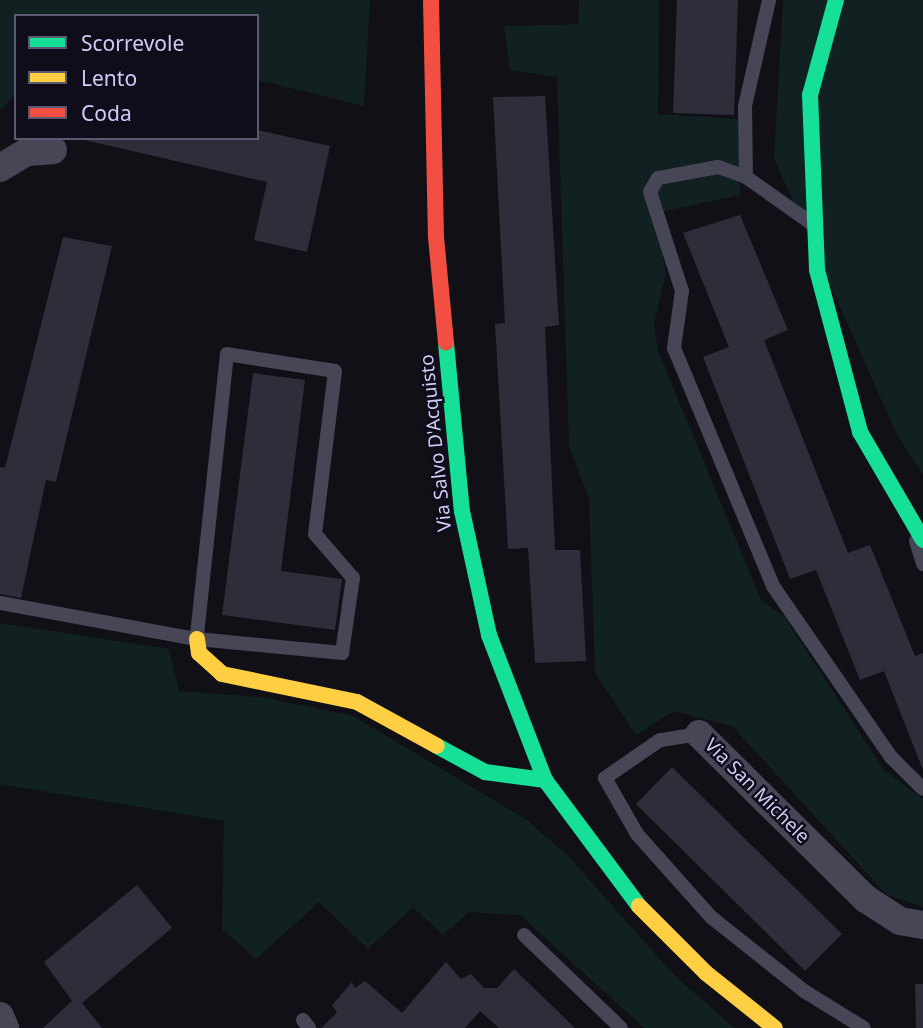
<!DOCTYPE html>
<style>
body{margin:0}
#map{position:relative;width:923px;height:1028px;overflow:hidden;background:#101016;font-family:"Noto Sans",sans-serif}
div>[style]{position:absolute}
.green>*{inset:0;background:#112020}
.building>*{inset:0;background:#2e2d39}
.lane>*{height:14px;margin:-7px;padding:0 7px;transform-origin:7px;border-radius:7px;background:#464656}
.street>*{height:28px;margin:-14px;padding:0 14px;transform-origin:14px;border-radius:14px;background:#464656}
.fast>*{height:16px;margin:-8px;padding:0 8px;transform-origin:8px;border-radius:8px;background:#16e098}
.slow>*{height:16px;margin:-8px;padding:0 8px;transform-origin:8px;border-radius:8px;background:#ffcf43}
.jam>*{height:16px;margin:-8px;padding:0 8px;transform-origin:8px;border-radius:8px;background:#f24e42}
span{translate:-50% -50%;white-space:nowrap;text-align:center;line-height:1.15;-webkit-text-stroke:5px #0e0d19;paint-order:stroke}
.street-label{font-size:19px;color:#cfccf8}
.legend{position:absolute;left:14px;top:14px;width:245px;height:126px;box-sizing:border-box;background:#0e0d19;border:2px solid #5b5972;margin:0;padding:9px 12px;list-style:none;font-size:21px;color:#cfccf8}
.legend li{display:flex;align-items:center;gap:14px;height:35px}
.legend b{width:35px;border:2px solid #5b5972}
</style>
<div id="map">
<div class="green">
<div style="clip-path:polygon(0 0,370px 0,364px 106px,257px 80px,257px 16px,16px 16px,16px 94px,0 110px)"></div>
<div style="clip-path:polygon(579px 0,659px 0,658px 114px,739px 119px,740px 195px,656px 213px,666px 273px,654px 324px,658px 351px,761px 600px,784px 616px,884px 770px,923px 799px,923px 907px,886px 894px,732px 726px,674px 711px,636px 735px,595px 673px,589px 498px,569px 446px,557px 77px,510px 70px,504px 26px,578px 24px)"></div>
<div style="clip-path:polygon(783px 0,923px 0,923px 475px,897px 435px,774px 158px)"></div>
<div style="clip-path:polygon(0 623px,169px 649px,179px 691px,261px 697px,353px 716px,527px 820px,569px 857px,676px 977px,735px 1028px,644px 1028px,520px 915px,469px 912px,443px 935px,413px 907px,368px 949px,319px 902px,256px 959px,222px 929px,224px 821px,0 784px)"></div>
</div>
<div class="building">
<div style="clip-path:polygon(677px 0,738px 0,734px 115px,673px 113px)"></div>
<div style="clip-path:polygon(545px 96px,559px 325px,545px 327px,555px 550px,580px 550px,586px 661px,535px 663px,528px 548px,508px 549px,495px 324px,505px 323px,493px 97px)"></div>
<div style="clip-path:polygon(257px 130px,330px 146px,307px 252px,254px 240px,267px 182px,80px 139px,257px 138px)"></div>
<div style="clip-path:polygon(740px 215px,788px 330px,764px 340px,848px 553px,870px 545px,915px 656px,923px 653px,923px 770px,884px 671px,860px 680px,816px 570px,790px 579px,703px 357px,729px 347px,683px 233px)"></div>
<div style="clip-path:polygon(63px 237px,112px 246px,56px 482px,46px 480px,21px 598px,0 594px,0 467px,5px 468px)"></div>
<div style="clip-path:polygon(253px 373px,305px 380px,281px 571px,342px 579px,335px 630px,222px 615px)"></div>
<div style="clip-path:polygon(672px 767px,842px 934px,805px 971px,636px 804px)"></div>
<div style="clip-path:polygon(137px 885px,172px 928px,82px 1003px,102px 1028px,43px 1028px,72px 1001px,44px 962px)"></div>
<div style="clip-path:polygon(446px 962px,461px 979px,471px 974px,484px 988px,497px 988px,514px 969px,575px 1028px,499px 1028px,480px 1011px,465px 1028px,321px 1028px,337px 1013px,332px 1005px,352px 982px,355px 988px,365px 981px,402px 1013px)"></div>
<div style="clip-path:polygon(915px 984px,923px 984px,923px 1028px,916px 1028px)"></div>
</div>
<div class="lane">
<div style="left:746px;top:177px;width:71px;rotate:-90.8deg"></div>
<div style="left:745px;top:106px;width:109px;rotate:-77.2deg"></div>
<div style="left:811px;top:223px;width:80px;rotate:-144.7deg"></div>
<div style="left:746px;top:177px;width:30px;rotate:-160deg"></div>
<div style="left:718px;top:167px;width:61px;rotate:169.6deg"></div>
<div style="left:658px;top:178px;width:16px;rotate:120deg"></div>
<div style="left:650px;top:192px;width:104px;rotate:72.1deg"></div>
<div style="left:682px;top:291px;width:58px;rotate:98deg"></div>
<div style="left:674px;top:348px;width:258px;rotate:67.4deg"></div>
<div style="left:773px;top:586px;width:208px;rotate:55.4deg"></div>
<div style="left:891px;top:757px;width:45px;rotate:45deg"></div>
<div style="left:916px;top:541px;width:24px;rotate:73deg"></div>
<div style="left:0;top:603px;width:200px;rotate:10.4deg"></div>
<div style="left:197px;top:639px;width:146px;rotate:5.5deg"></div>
<div style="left:342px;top:653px;width:76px;rotate:-81.7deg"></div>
<div style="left:353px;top:578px;width:58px;rotate:-130.8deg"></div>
<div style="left:315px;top:534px;width:164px;rotate:-83deg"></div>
<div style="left:335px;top:371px;width:109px;rotate:-171.1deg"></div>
<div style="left:227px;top:354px;width:285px;rotate:96.1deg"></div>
<div style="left:699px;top:734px;width:39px;rotate:171deg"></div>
<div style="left:660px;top:740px;width:67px;rotate:145.4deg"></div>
<div style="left:605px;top:778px;width:64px;rotate:60.3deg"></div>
<div style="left:637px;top:834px;width:111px;rotate:48.3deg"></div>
<div style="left:711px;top:917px;width:119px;rotate:38.5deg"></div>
<div style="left:804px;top:991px;width:70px;rotate:31.7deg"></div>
<div style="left:524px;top:935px;width:134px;rotate:43.8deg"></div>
<div style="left:303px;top:1020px;width:10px;rotate:53deg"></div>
</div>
<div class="street">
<div style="left:0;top:168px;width:31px;rotate:-31deg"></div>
<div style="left:27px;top:152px;width:26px;rotate:-4deg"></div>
<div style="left:699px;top:734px;width:235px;rotate:44.7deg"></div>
<div style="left:866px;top:899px;width:40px;rotate:32.9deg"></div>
<div style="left:900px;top:921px;width:23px;rotate:10deg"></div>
<div style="left:0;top:1016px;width:13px;rotate:67deg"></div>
</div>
<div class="fast">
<div style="left:836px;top:0;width:98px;rotate:105.3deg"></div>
<div style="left:810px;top:95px;width:175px;rotate:87.7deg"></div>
<div style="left:817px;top:270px;width:168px;rotate:75.1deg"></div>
<div style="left:860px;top:432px;width:125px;rotate:59.7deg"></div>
<div style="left:446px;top:343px;width:169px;rotate:84.6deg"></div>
<div style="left:462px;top:511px;width:127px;rotate:77.7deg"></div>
<div style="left:489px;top:635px;width:155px;rotate:68.9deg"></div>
<div style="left:545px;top:780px;width:157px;rotate:53.3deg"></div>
<div style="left:437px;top:746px;width:55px;rotate:28.4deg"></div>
<div style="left:485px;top:772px;width:61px;rotate:7.6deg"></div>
</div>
<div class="slow">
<div style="left:197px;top:639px;width:14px;rotate:82deg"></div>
<div style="left:199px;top:653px;width:31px;rotate:42deg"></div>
<div style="left:222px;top:674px;width:138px;rotate:11.7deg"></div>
<div style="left:357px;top:702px;width:91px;rotate:28.8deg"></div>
<div style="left:639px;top:906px;width:95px;rotate:45deg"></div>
<div style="left:706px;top:973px;width:88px;rotate:38.6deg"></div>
</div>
<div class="jam">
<div style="left:431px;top:0;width:237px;rotate:88.8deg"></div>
<div style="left:436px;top:237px;width:106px;rotate:84.6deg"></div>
</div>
<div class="street-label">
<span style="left:436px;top:443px;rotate:-96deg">Via Salvo D'Acquisto</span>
<span style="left:757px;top:791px;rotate:45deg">Via San Michele</span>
</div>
<ul class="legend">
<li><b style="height:9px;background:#16e098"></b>Scorrevole</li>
<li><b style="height:9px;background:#ffcf43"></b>Lento</li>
<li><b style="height:9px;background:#f24e42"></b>Coda</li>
</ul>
</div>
